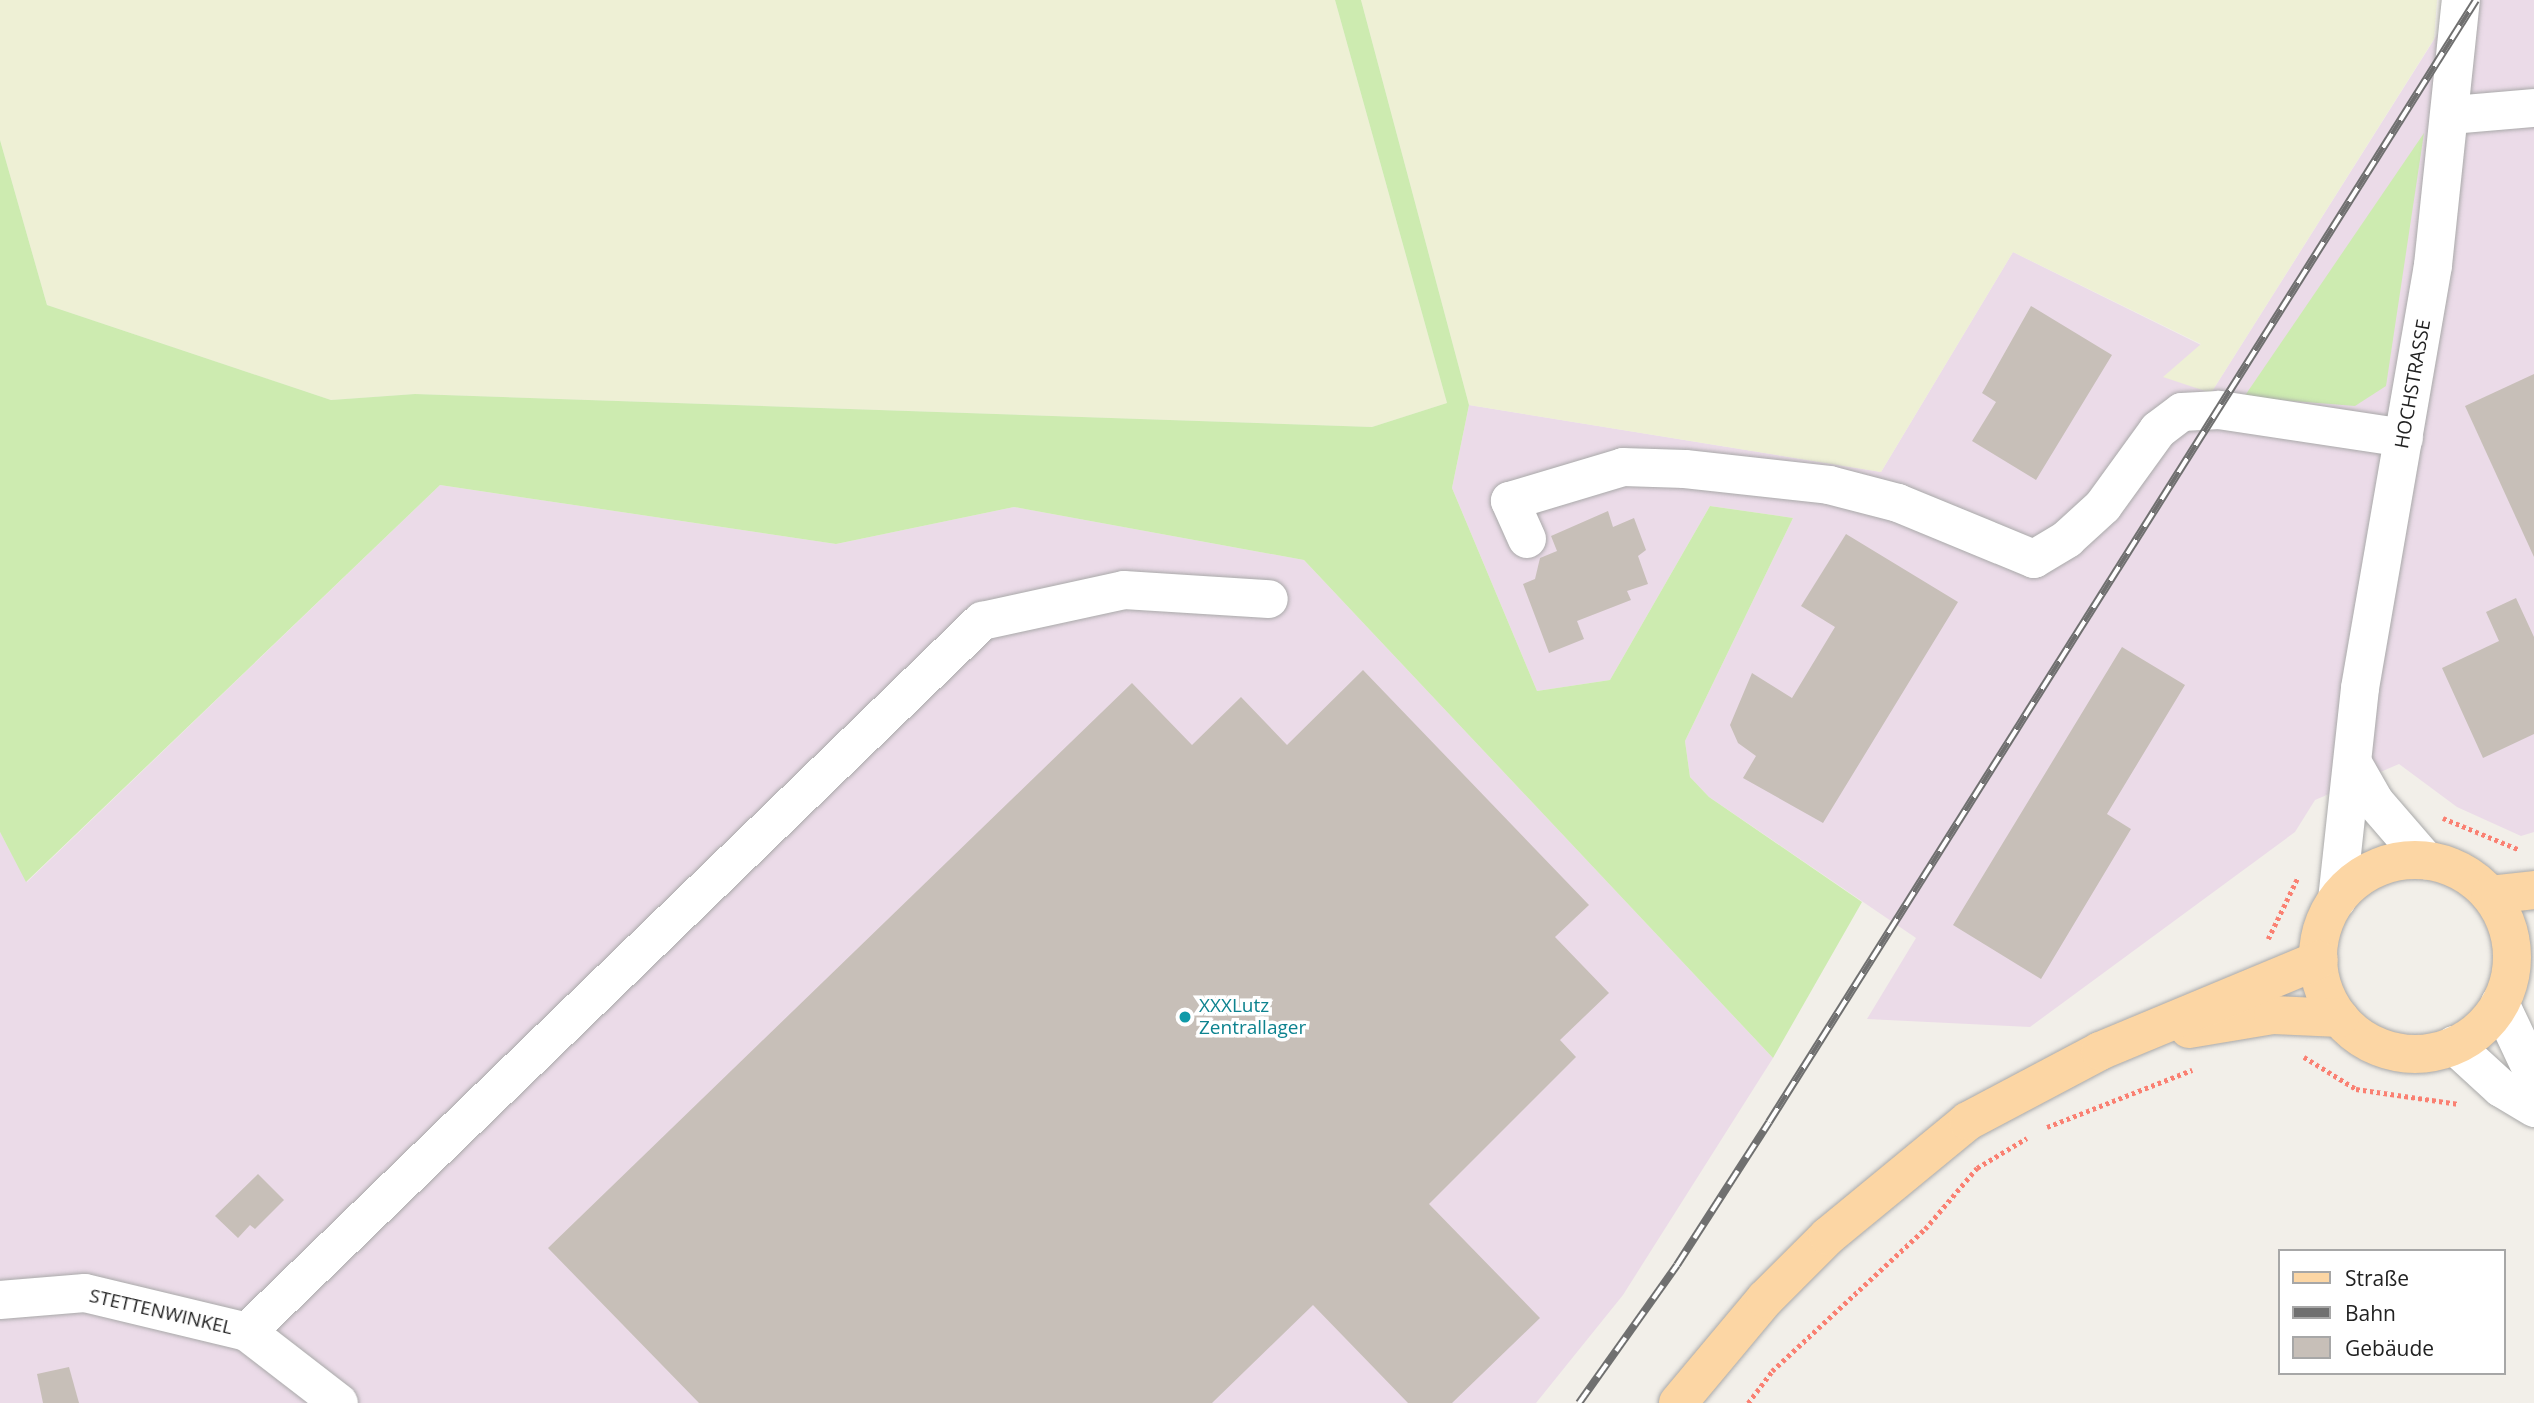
<!DOCTYPE html>
<meta charset="utf-8">
<style>
body{margin:0}
#map{position:relative;width:2534px;height:1403px;overflow:hidden;background:#f2efe9;font-family:"Open Sans",sans-serif}
div>[style]{position:absolute}
.industrial>*{inset:0;background:#ebdbe8}
.farmland>*{inset:0;background:#eef0d5}
.grass>*{inset:0;background:#cdebb0}
.building>*{inset:0;background:#c7bfb8}
.path>*{height:4.5px;margin-top:-2.25px;transform-origin:0;background:repeating-linear-gradient(90deg,#fa8072 0 3.5px,transparent 0 7px)}
.roads{filter:drop-shadow(0 0 2px #a9a9a9) drop-shadow(0 0 2px #a9a9a9)}
.minor>*{height:38px;margin:-19px;padding:0 19px;transform-origin:19px;border-radius:19px;background:#fff}
.major>*{height:38px;margin:-19px;padding:0 19px;transform-origin:19px;border-radius:19px;background:#fcd6a4}
.major>.ring{margin:-19px;padding:0;box-sizing:content-box;background:none;border:38px solid #fcd6a4;border-radius:50%}
.rail>*{height:8px;margin-top:-4px;transform-origin:0;background:repeating-linear-gradient(90deg,#fff 0 16px,#707070 0 32px);box-sizing:border-box;border-block:2px solid #707070}
.dots>*{width:19px;height:19px;translate:-50% -50%;box-sizing:border-box;border:4px solid #fff;border-radius:50%}
span{translate:-50% -50%;white-space:nowrap;text-align:center;line-height:1.15;-webkit-text-stroke:7px #fff;paint-order:stroke}
.street-label{font-size:19px;color:#222}
.culture-label{font-size:19px;color:#0d838f}
.left{translate:0 -50%;text-align:left}
.legend{position:absolute;left:2278px;top:1249px;width:228px;height:126px;box-sizing:border-box;background:#fff;border:2px solid #a7a7a7;margin:0;padding:9px 12px;list-style:none;font-size:21px;color:#222}
.legend li{display:flex;align-items:center;gap:14px;height:35px}
.legend b{width:35px;border:2px solid #a7a7a7}
</style>
<div id="map">
<div class="industrial">
<div style="clip-path:polygon(2459px 0,2534px 0,2534px 832px,2521px 836px,2457px 807px,2399px 764px,2315px 800px,2295px 832px,2030px 1027px,1867px 1019px,1916px 938px,1709px 797px,1690px 777px,1685px 741px,1793px 518px,1710px 506px,1610px 680px,1537px 691px,1452px 488px,1469px 405px,1881px 472px,2013px 252px,2201px 345px,2211px 393px)"></div>
<div style="clip-path:polygon(440px 485px,836px 544px,1014px 507px,1304px 560px,1773px 1058px,1623px 1295px,1536px 1403px,0 1403px,0 832px,27px 882px)"></div>
</div>
<div class="farmland">
<div style="clip-path:polygon(0 0,1335px 0,1447px 403px,1372px 427px,415px 394px,331px 400px,47px 305px,0 140px)"></div>
<div style="clip-path:polygon(1361px 0,2437px 0,2434px 39px,2211px 393px,2163px 377px,2201px 344px,2013px 252px,1881px 472px,1469px 405px)"></div>
</div>
<div class="grass">
<div style="clip-path:polygon(1335px 0,1361px 0,1469px 405px,1452px 488px,1537px 691px,1610px 680px,1710px 506px,1793px 518px,1685px 741px,1690px 777px,1709px 797px,1862px 902px,1773px 1058px,1304px 560px,1014px 507px,836px 544px,440px 485px,26px 882px,0 832px,0 140px,47px 305px,331px 400px,415px 394px,1372px 427px,1447px 403px)"></div>
<div style="clip-path:polygon(2424px 133px,2386px 386px,2355px 406px,2244px 397px)"></div>
</div>
<div class="building">
<div style="clip-path:polygon(2031px 306px,2112px 355px,2036px 480px,1972px 441px,1996px 402px,1982px 393px)"></div>
<div style="clip-path:polygon(2534px 374px,2534px 557px,2465px 406px)"></div>
<div style="clip-path:polygon(1608px 511px,1613px 527px,1634px 518px,1646px 550px,1638px 556px,1648px 584px,1627px 591px,1631px 600px,1577px 621px,1584px 639px,1549px 653px,1523px 584px,1535px 579px,1540px 558px,1557px 551px,1551px 536px)"></div>
<div style="clip-path:polygon(1846px 534px,1958px 602px,1823px 823px,1743px 778px,1756px 756px,1738px 743px,1730px 725px,1752px 673px,1792px 698px,1835px 627px,1801px 606px)"></div>
<div style="clip-path:polygon(2516px 598px,2534px 637px,2534px 734px,2483px 758px,2442px 668px,2499px 641px,2486px 612px)"></div>
<div style="clip-path:polygon(2122px 647px,2185px 685px,2107px 814px,2131px 829px,2041px 979px,1953px 925px)"></div>
<div style="clip-path:polygon(1363px 670px,1589px 905px,1555px 937px,1609px 993px,1560px 1040px,1576px 1057px,1429px 1204px,1540px 1318px,1452px 1403px,1408px 1403px,1313px 1305px,1212px 1403px,699px 1403px,548px 1248px,1132px 683px,1192px 745px,1241px 697px,1287px 745px)"></div>
<div style="clip-path:polygon(258px 1174px,284px 1200px,255px 1229px,250px 1225px,238px 1238px,215px 1216px)"></div>
<div style="clip-path:polygon(69px 1367px,79px 1403px,43px 1403px,37px 1374px)"></div>
</div>
<div class="path">
<div style="left:2443px;top:818px;width:81px;rotate:22.5deg"></div>
<div style="left:2268px;top:939px;width:69px;rotate:-64.2deg"></div>
<div style="left:2304px;top:1057px;width:61px;rotate:31.6deg"></div>
<div style="left:2356px;top:1089px;width:104px;rotate:8.3deg"></div>
<div style="left:2047px;top:1127px;width:156px;rotate:-21.5deg"></div>
<div style="left:1748px;top:1403px;width:40px;rotate:-53deg"></div>
<div style="left:1772px;top:1371px;width:209px;rotate:-42.9deg"></div>
<div style="left:1925px;top:1229px;width:80px;rotate:-49.6deg"></div>
<div style="left:1977px;top:1168px;width:58px;rotate:-31deg"></div>
</div>
<div class="roads">
<div class="minor">
<div style="left:2452px;top:115px;width:82px;rotate:-4.9deg"></div>
<div style="left:1527px;top:539px;width:42px;rotate:-114.1deg"></div>
<div style="left:1510px;top:501px;width:118px;rotate:-16.7deg"></div>
<div style="left:1623px;top:467px;width:62px;rotate:1.8deg"></div>
<div style="left:1685px;top:469px;width:145px;rotate:6.3deg"></div>
<div style="left:1829px;top:485px;width:71px;rotate:14.6deg"></div>
<div style="left:1898px;top:503px;width:147px;rotate:22.4deg"></div>
<div style="left:2034px;top:559px;width:39px;rotate:-31deg"></div>
<div style="left:2067px;top:539px;width:49px;rotate:-42.5deg"></div>
<div style="left:2103px;top:506px;width:94px;rotate:-54.1deg"></div>
<div style="left:2158px;top:430px;width:30px;rotate:-37deg"></div>
<div style="left:2182px;top:412px;width:37px;rotate:-3deg"></div>
<div style="left:2219px;top:410px;width:187px;rotate:8.6deg"></div>
<div style="left:2355px;top:767px;width:40px;rotate:60.3deg"></div>
<div style="left:2375px;top:802px;width:77px;rotate:49.2deg"></div>
<div style="left:2337px;top:900px;width:213px;rotate:-83.8deg"></div>
<div style="left:2360px;top:688px;width:429px;rotate:-80.2deg"></div>
<div style="left:2433px;top:265px;width:266px;rotate:-84deg"></div>
<div style="left:2500px;top:1003px;width:80px;rotate:64.7deg"></div>
<div style="left:2454px;top:1045px;width:64px;rotate:42.5deg"></div>
<div style="left:2501px;top:1088px;width:39px;rotate:31deg"></div>
<div style="left:0;top:1300px;width:85px;rotate:-4.7deg"></div>
<div style="left:85px;top:1293px;width:167px;rotate:13.5deg"></div>
<div style="left:247px;top:1332px;width:116px;rotate:37.7deg"></div>
<div style="left:247px;top:1332px;width:1023px;rotate:-44.05deg"></div>
<div style="left:982px;top:621px;width:145px;rotate:-12.3deg"></div>
<div style="left:1124px;top:590px;width:145px;rotate:3.6deg"></div>
</div>
<div class="major">
<div class="ring" style="left:2318px;top:860px;width:156px;height:156px"></div>
<div style="left:2490px;top:895px;width:44px;rotate:-6.5deg"></div>
<div style="left:2189px;top:1029px;width:85px;rotate:-9.5deg"></div>
<div style="left:2273px;top:1015px;width:67px;rotate:2.6deg"></div>
<div style="left:1678px;top:1403px;width:136px;rotate:-50.1deg"></div>
<div style="left:1765px;top:1299px;width:89px;rotate:-45deg"></div>
<div style="left:1828px;top:1236px;width:181px;rotate:-39.4deg"></div>
<div style="left:1968px;top:1121px;width:149px;rotate:-27.9deg"></div>
<div style="left:2100px;top:1051px;width:237px;rotate:-22.6deg"></div>
</div>
</div>
<div class="rail">
<div style="left:1579px;top:1403px;width:169px;rotate:-54.6deg"></div>
<div style="left:1677px;top:1265px;width:170px;rotate:-57.2deg"></div>
<div style="left:1769px;top:1122px;width:1326px;rotate:-57.78deg"></div>
</div>
<div class="dots">
<div style="left:1185px;top:1017px;background:#0f9aa8"></div>
</div>
<div class="street-label">
<span style="left:2413px;top:384px;rotate:-80deg">HOCHSTRASSE</span>
<span style="left:161px;top:1312px;rotate:13deg">STETTENWINKEL</span>
</div>
<div class="culture-label">
<span class="left" style="left:1199px;top:1017px">XXXLutz<br>Zentrallager</span>
</div>
<ul class="legend">
<li><b style="height:9px;background:#fcd6a4"></b>Straße</li>
<li><b style="height:9px;background:#707070"></b>Bahn</li>
<li><b style="height:19px;background:#c7bfb8"></b>Gebäude</li>
</ul>
</div>
